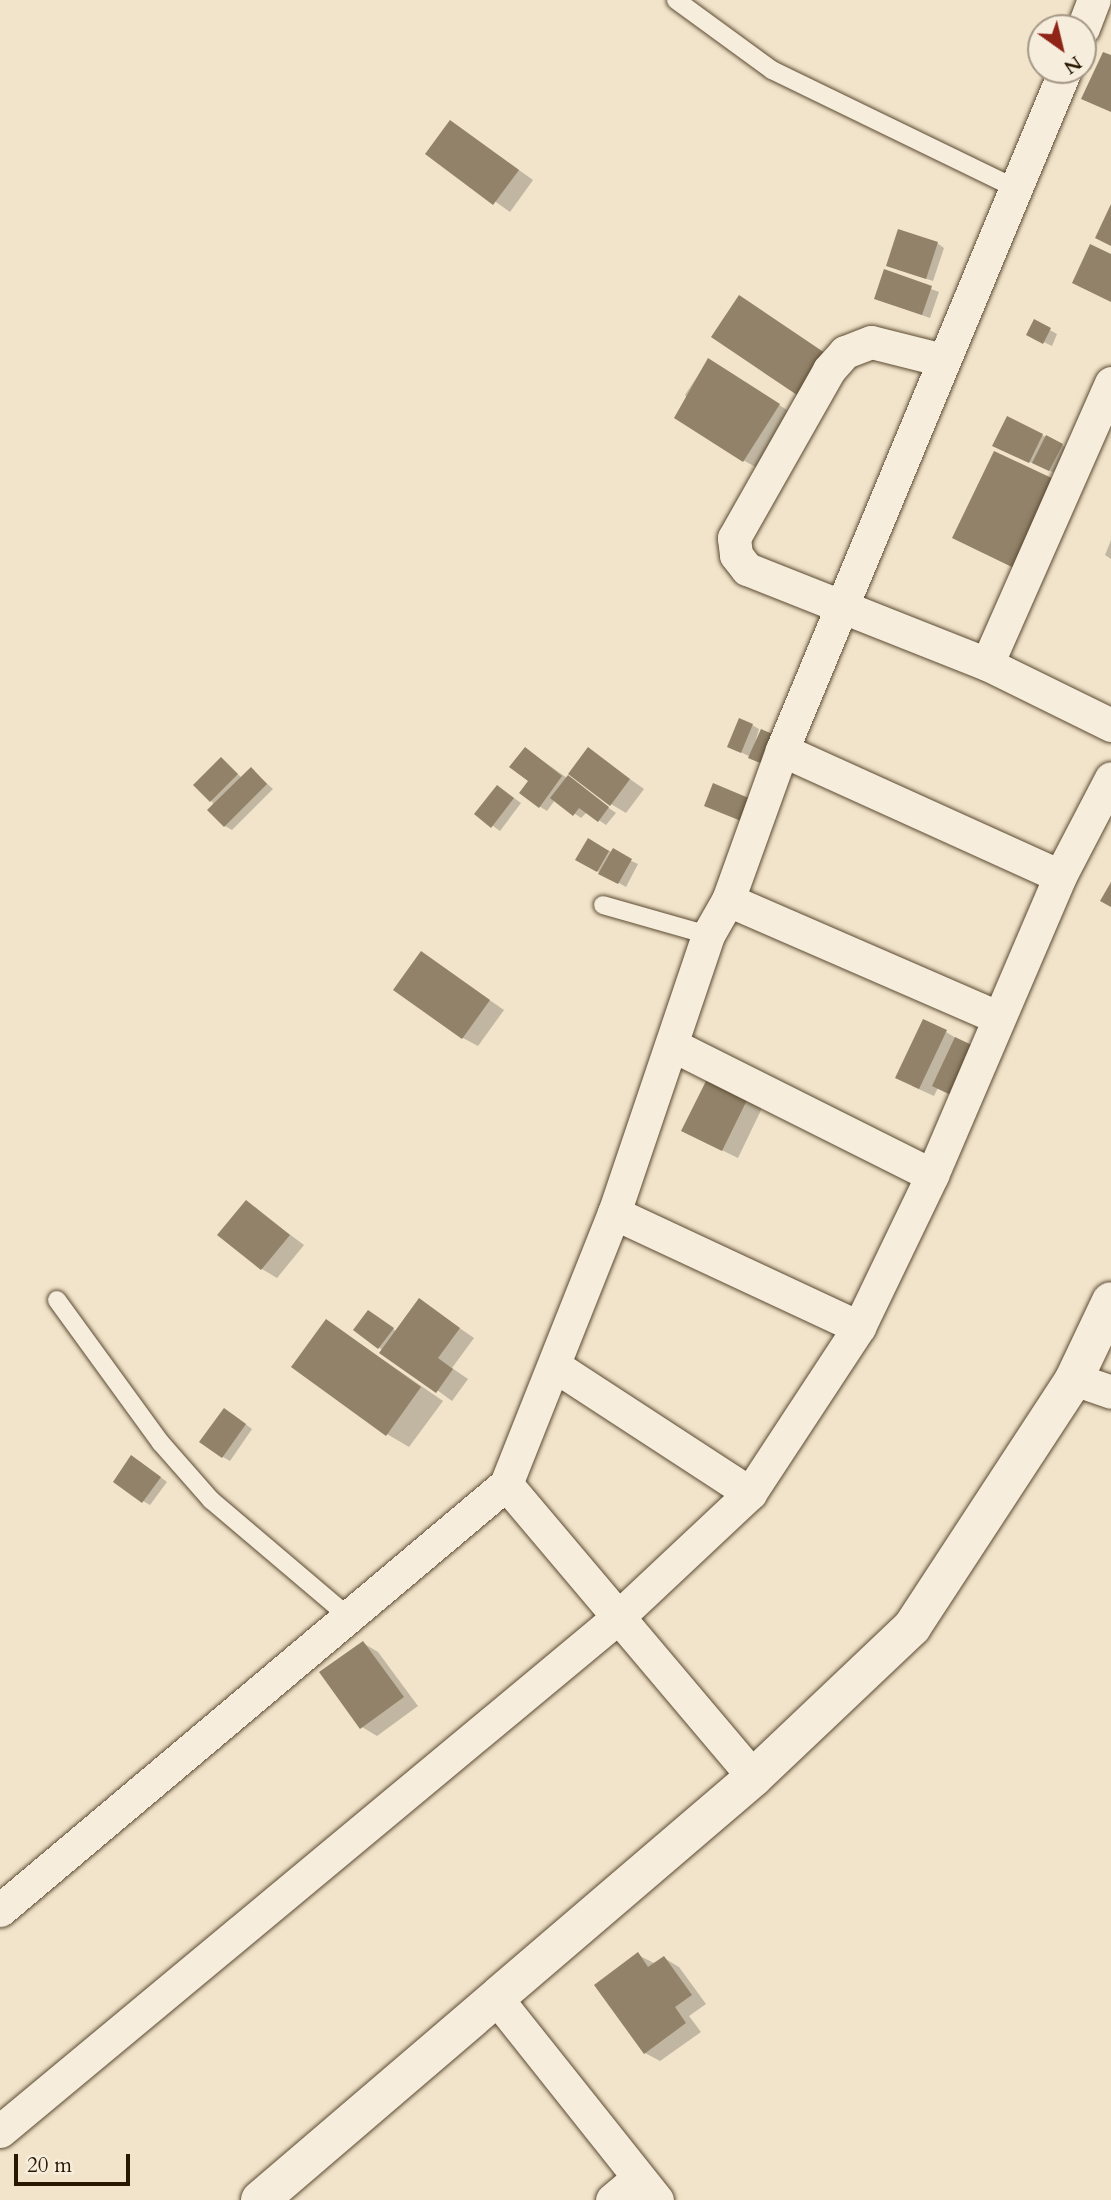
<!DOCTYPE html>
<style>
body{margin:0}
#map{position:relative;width:1111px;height:2200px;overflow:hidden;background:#f1e4ca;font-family:Cardo,serif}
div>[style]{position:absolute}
.shadow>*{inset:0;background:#0003}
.building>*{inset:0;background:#918269}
.roads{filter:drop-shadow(0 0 2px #5b4a32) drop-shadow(0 0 2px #5b4a32)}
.lane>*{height:18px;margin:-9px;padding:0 9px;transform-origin:9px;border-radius:9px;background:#f6eddd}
.street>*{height:33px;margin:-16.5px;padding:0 16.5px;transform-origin:16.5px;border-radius:16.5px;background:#f6eddd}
.secondary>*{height:38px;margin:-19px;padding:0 19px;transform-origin:19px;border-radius:19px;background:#f6eddd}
span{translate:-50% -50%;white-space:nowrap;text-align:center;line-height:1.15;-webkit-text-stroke:5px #f6eddd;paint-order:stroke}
.north{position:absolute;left:1027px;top:14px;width:70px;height:70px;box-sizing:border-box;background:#f6eddd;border:2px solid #a49785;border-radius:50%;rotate:146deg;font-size:19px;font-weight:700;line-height:28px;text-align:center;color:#291700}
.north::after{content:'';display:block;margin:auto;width:24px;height:32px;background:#8f2418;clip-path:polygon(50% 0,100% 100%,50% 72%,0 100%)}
.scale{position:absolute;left:14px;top:2154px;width:116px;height:32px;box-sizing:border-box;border:4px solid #291700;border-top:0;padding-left:9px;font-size:21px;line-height:24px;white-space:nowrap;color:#291700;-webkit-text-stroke:5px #f6eddd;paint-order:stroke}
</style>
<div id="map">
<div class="shadow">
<div style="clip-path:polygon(451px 122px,533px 180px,510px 212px,427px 153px)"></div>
<div style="clip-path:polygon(937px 243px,944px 248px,933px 281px,896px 269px)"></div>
<div style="clip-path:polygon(886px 272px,939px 292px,930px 318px,884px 302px)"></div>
<div style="clip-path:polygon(1035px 322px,1057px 334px,1052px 346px,1033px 337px)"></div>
<div style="clip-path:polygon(708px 360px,795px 415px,759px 469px,743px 460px,685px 395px)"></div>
<div style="clip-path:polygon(1042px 435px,1069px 449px,1057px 474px,1002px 450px)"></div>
<div style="clip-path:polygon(1111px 540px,1111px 559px,1105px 555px)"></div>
<div style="clip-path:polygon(752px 725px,759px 729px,751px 757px,736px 750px)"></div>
<div style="clip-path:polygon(589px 750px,644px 789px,626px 813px,611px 804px)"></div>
<div style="clip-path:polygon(532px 753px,616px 813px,606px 825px,587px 812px,581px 818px,555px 800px,547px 811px,539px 806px,530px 780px)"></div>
<div style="clip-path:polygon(221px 759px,242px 778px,251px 769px,273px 789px,232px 830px,225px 826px,211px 800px)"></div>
<div style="clip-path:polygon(504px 791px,521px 803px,500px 831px,476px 814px)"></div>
<div style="clip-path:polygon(588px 841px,638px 864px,626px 887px,578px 860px)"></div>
<div style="clip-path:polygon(421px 953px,504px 1010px,478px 1046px,463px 1038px)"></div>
<div style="clip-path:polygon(946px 1032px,961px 1041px,934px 1096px,912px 1086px)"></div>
<div style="clip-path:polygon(708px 1081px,762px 1108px,738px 1158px,699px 1139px)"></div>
<div style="clip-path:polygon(246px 1202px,304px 1245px,277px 1278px,262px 1269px)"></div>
<div style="clip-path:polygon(419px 1300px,474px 1338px,452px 1368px,468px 1379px,452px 1401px,355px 1330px,376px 1316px,397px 1332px)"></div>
<div style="clip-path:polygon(327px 1321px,443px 1401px,409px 1447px,387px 1434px)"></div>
<div style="clip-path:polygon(232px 1414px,252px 1429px,230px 1461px,223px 1457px)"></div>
<div style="clip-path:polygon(139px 1461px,167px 1482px,150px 1505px,143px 1501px)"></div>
<div style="clip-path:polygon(363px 1643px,378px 1652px,418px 1706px,377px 1736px,362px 1727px)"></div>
<div style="clip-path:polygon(638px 1955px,654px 1963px,664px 1958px,679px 1967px,706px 2004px,689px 2016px,701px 2032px,660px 2061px,645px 2053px)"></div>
</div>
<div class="building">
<div style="clip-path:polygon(1103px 52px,1111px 55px,1111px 112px,1081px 99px)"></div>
<div style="clip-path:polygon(450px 120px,519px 170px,493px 205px,425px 154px)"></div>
<div style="clip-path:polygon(1111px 204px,1111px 246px,1095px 238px)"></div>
<div style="clip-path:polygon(898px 229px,938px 242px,926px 279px,886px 266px)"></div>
<div style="clip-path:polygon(1090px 244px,1111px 254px,1111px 302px,1072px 283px)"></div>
<div style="clip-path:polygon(884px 269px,932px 286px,922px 315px,874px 299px)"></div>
<div style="clip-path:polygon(739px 295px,825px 353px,797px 395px,711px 337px)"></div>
<div style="clip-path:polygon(1034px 319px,1051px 328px,1043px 344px,1026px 335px)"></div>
<div style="clip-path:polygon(708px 358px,780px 404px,743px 462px,674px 418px)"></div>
<div style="clip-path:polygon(1007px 416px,1043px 434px,1029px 463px,992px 446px)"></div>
<div style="clip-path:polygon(1046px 435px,1063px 444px,1049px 471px,1032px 463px)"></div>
<div style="clip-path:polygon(994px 451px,1058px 481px,1016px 569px,952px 538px)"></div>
<div style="clip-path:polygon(739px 718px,753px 724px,741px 753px,727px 747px)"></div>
<div style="clip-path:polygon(761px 729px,782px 738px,770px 767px,748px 758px)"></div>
<div style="clip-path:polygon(525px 747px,562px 776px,539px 808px,519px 793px,528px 781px,509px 767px)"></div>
<div style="clip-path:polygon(588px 747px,630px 779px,610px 806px,568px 774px)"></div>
<div style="clip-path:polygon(221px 757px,238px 774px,210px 802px,193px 785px)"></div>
<div style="clip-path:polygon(251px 767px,267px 784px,224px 827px,207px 810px)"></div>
<div style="clip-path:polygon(568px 775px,609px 807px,598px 822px,579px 808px,573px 816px,550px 798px)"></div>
<div style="clip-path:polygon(713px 783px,751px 799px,741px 821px,704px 806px)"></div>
<div style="clip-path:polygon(497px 785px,514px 798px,491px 828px,474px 814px)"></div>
<div style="clip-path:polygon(588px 838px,609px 851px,597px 872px,575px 860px)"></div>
<div style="clip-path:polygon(613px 848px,632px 859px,618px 884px,598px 874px)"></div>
<div style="clip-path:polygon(1111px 882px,1111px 907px,1100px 901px)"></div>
<div style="clip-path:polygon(421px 951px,490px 1000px,462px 1039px,393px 990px)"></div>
<div style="clip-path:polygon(923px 1019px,947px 1030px,919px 1089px,895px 1078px)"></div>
<div style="clip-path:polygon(955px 1037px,978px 1048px,955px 1097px,932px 1086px)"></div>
<div style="clip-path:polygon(707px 1079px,748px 1098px,722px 1151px,681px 1131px)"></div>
<div style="clip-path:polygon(246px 1200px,290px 1235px,261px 1270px,217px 1235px)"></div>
<div style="clip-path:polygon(419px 1298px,460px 1328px,438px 1358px,453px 1369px,436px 1393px,379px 1353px)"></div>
<div style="clip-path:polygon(368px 1310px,394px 1328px,378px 1349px,353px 1330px)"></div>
<div style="clip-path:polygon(326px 1319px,421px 1387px,386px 1436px,291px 1367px)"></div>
<div style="clip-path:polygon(224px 1408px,246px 1424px,222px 1458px,199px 1442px)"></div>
<div style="clip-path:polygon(131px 1455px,161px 1477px,142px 1503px,113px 1482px)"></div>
<div style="clip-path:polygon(363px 1641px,404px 1697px,360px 1729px,319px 1672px)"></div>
<div style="clip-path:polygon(638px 1952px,648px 1967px,664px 1956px,692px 1995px,675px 2007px,686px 2023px,644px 2054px,594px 1985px)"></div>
</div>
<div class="roads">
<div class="lane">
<div style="left:676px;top:0;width:119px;rotate:36.1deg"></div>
<div style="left:772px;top:70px;width:270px;rotate:25.9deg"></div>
<div style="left:603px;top:905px;width:109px;rotate:15.9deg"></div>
<div style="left:57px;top:1300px;width:177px;rotate:54deg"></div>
<div style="left:161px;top:1443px;width:76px;rotate:48.7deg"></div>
<div style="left:211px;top:1500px;width:180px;rotate:40.3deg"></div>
</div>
<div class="street">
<div style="left:1083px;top:28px;width:30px;rotate:-69deg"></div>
<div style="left:943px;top:360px;width:74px;rotate:-166deg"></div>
<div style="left:871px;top:342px;width:28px;rotate:159deg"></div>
<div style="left:845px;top:352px;width:24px;rotate:132deg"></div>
<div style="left:829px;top:370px;width:193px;rotate:119.5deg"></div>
<div style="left:734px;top:538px;width:17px;rotate:83deg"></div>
<div style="left:736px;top:555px;width:18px;rotate:52deg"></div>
<div style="left:747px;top:569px;width:258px;rotate:21.6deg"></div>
<div style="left:987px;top:664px;width:138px;rotate:26.2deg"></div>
<div style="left:987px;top:664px;width:307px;rotate:-66.2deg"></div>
<div style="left:782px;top:750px;width:305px;rotate:24.4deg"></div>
<div style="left:728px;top:900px;width:293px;rotate:23.5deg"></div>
<div style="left:674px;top:1046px;width:288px;rotate:26.6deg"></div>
<div style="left:614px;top:1213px;width:270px;rotate:25deg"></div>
<div style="left:555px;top:1366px;width:233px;rotate:33.1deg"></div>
<div style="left:1074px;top:1379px;width:39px;rotate:19deg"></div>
<div style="left:506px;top:1484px;width:384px;rotate:49.8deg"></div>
<div style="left:0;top:1910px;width:661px;rotate:-40.09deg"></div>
<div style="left:506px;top:1484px;width:292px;rotate:-68.3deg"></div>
<div style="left:614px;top:1213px;width:293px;rotate:-71.3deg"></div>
<div style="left:708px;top:935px;width:40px;rotate:-60.3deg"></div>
<div style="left:728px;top:900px;width:159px;rotate:-70.2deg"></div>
<div style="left:782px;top:750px;width:737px;rotate:-67.4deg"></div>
<div style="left:497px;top:1999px;width:257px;rotate:51.5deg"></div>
<div style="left:0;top:2131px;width:801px;rotate:-39.73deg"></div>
<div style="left:616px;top:1619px;width:184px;rotate:-43.2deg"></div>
<div style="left:750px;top:1493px;width:199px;rotate:-56.7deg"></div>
<div style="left:859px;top:1327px;width:169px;rotate:-64.3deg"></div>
<div style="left:932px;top:1175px;width:325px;rotate:-66.8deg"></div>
<div style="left:1060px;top:876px;width:110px;rotate:-62.5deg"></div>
<div style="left:612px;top:2200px;width:34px;rotate:-40deg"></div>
</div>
<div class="secondary">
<div style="left:260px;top:2200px;width:650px;rotate:-40.57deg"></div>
<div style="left:754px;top:1777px;width:218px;rotate:-43.5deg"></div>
<div style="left:912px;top:1627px;width:296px;rotate:-56.8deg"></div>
<div style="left:1074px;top:1379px;width:86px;rotate:-64.6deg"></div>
</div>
</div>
<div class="north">N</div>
<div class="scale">20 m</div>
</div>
